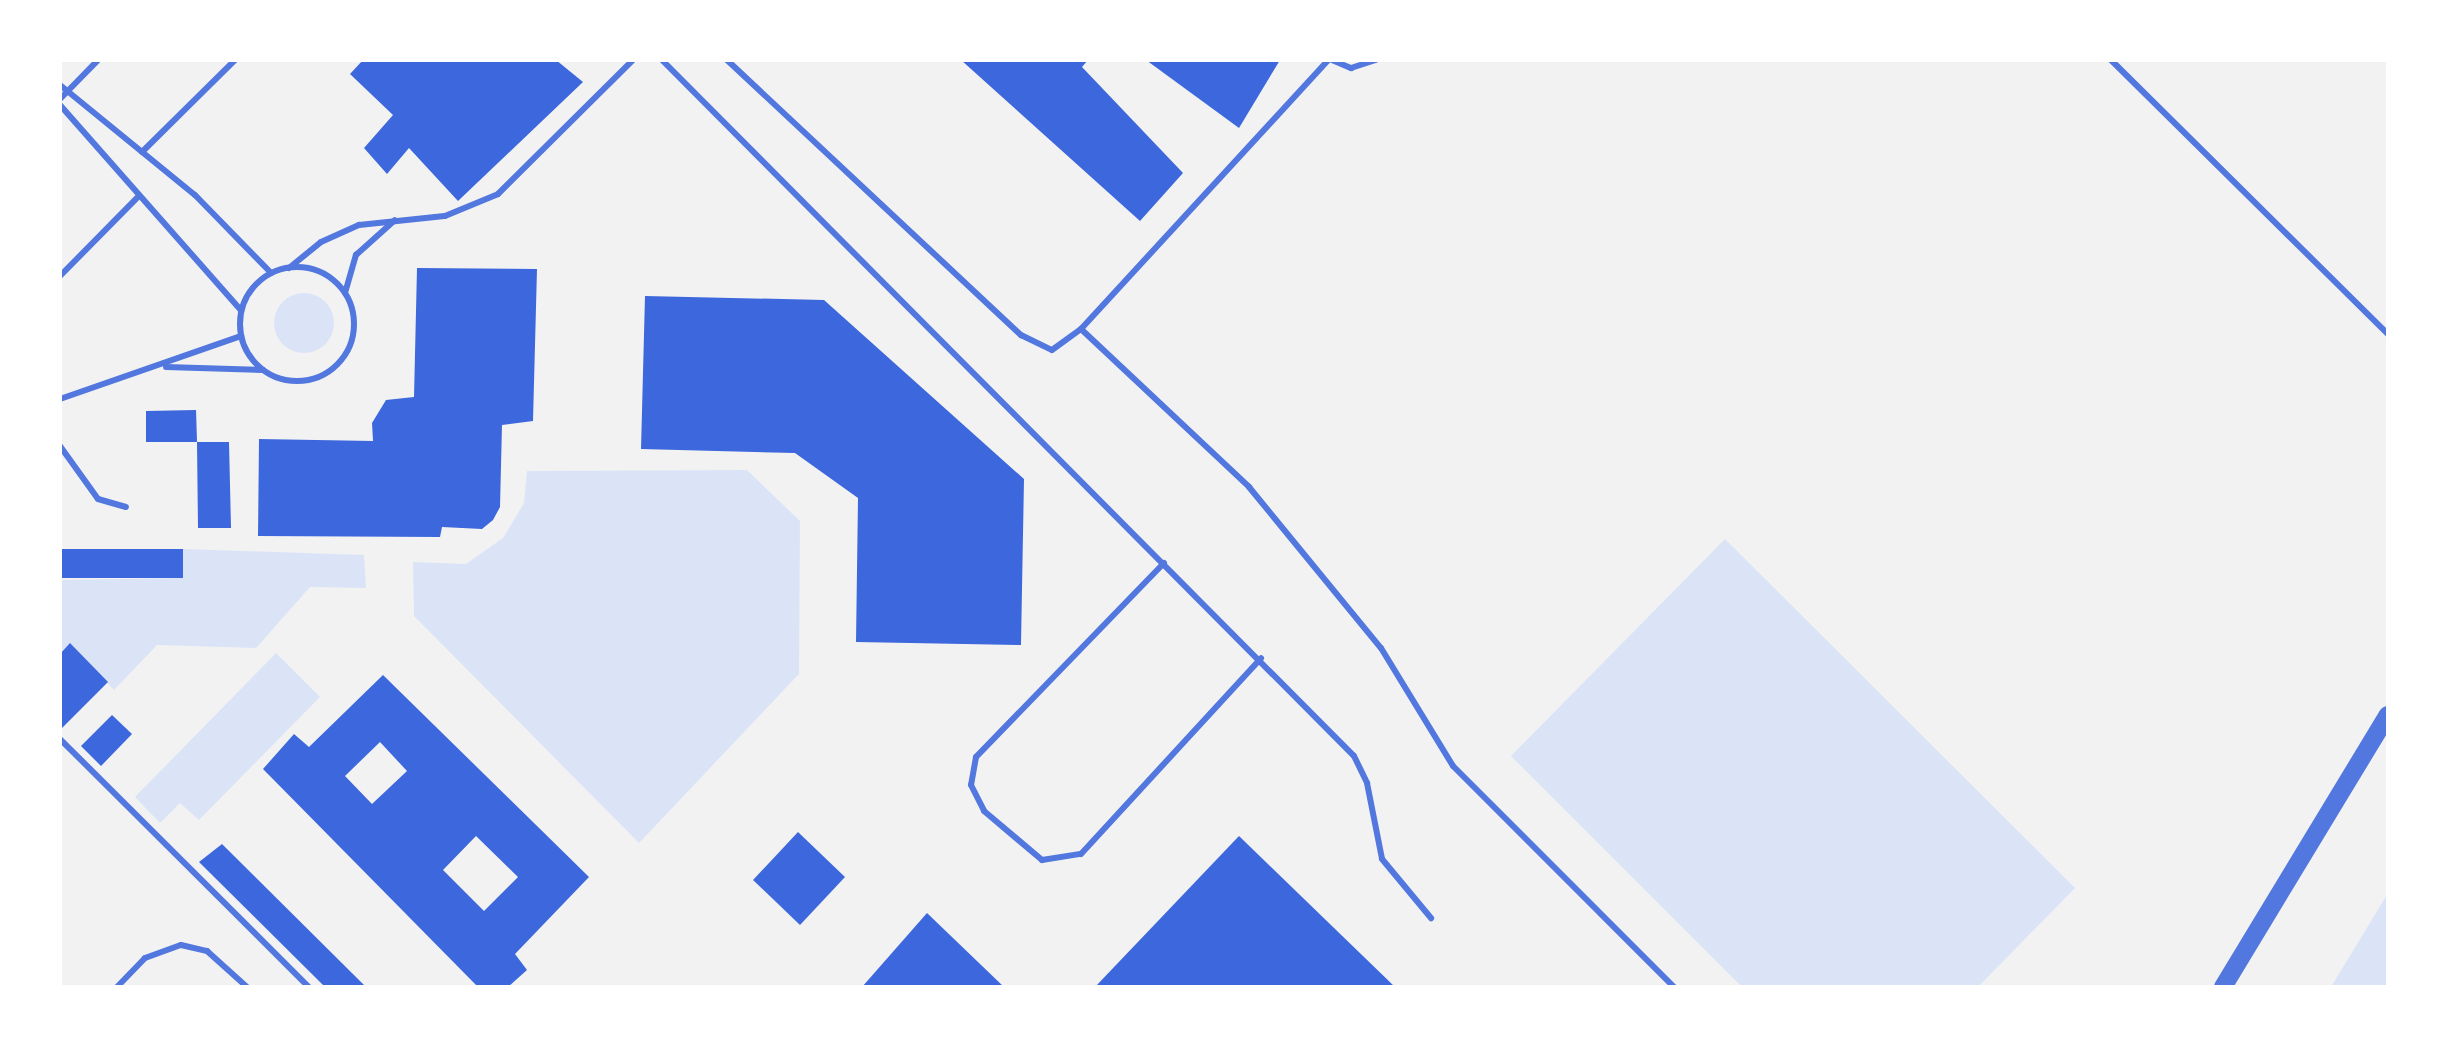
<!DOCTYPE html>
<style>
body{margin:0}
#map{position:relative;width:2448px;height:1047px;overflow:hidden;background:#f2f2f2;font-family:"Archivo Narrow",sans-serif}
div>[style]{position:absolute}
.green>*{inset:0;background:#dbe4f7}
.round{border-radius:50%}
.building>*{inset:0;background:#3d67dc}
.service>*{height:6px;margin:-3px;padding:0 3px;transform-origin:3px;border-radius:3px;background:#5277de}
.service>.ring{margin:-3px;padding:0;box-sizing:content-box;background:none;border:6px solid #5277de;border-radius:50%}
.tertiary>*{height:18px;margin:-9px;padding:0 9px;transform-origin:9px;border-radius:9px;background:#5277de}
span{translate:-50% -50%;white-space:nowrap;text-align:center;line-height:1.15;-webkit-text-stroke:8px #fff;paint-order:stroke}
.frame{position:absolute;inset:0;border:62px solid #fff;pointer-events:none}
</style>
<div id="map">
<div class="green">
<div class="round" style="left:274px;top:293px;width:60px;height:60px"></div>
<div style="clip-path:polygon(747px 470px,800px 521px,799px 674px,639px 843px,414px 616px,413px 562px,466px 564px,503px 538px,524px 503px,527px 471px)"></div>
<div style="clip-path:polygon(1725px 539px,2075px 888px,1978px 987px,1742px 987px,1511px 756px)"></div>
<div style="clip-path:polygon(183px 549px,364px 555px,366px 588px,310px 587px,256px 648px,157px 645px,114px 690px,71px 644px,60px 654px,60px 580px,182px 578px)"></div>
<div style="clip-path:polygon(276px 653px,320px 697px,199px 820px,180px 803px,160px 823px,135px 797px)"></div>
<div style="clip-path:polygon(2388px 893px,2388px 987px,2331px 987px)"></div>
</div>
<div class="building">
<div style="clip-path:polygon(363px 60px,556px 60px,583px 82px,458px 201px,409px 148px,387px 174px,364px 148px,393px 115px,350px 74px)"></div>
<div style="clip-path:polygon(961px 60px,1088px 60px,1082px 67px,1183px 173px,1140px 221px)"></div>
<div style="clip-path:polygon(1146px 60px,1280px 60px,1239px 128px)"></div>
<div style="clip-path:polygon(417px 268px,537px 269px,533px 421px,502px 425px,500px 507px,493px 520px,482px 529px,442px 527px,440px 537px,258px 536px,259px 439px,373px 441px,372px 423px,386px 400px,414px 397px)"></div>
<div style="clip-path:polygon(645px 296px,824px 300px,1024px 479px,1021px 645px,856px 642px,858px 498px,795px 453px,641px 449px)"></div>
<div style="clip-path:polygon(196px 410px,197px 442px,146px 442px,146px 411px)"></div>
<div style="clip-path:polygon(197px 442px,229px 442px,231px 528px,198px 528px)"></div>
<div style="clip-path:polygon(60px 549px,183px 549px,183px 578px,60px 578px)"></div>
<div style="clip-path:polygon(70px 643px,108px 682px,60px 730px,60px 654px)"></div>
<div style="clip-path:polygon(evenodd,383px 675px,589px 877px,515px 954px,527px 970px,508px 987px,478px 987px,263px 769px,294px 734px,309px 747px,383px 675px,380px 742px,407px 771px,372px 804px,345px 776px,380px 742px,383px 675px,476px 836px,518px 877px,484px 911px,443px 870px,476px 836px)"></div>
<div style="clip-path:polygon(112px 715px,132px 734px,101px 766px,81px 746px)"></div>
<div style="clip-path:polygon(798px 832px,845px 877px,800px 925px,753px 880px)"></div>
<div style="clip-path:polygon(1239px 836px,1395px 987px,1095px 987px)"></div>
<div style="clip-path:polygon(222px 844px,366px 987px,325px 987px,199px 862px)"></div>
<div style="clip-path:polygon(927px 913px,1004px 987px,862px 987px)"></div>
</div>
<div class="service">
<div style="left:662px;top:60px;width:981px;rotate:45.17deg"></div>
<div style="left:1354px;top:756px;width:30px;rotate:64deg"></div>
<div style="left:1367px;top:783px;width:77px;rotate:78.8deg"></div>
<div style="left:1382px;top:859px;width:77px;rotate:50.3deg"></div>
<div style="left:727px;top:60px;width:403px;rotate:43.1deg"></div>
<div style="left:1021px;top:335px;width:34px;rotate:26deg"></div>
<div style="left:1052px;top:350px;width:36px;rotate:-36deg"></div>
<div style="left:1081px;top:329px;width:365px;rotate:-47.4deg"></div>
<div style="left:1332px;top:60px;width:21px;rotate:23deg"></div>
<div style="left:1351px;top:68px;width:26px;rotate:-18deg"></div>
<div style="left:2111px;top:60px;width:390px;rotate:44.7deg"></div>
<div style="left:60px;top:85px;width:174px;rotate:39.2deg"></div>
<div style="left:195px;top:195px;width:109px;rotate:45.7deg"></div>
<div style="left:60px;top:99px;width:54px;rotate:-45.7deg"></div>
<div style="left:60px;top:105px;width:273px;rotate:48.6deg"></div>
<div style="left:142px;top:152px;width:131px;rotate:-44.7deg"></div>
<div class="ring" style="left:240px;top:267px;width:108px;height:108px"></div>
<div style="left:289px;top:268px;width:41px;rotate:-39.1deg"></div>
<div style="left:321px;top:242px;width:42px;rotate:-24.1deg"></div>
<div style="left:359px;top:225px;width:86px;rotate:-6deg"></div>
<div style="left:445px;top:216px;width:57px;rotate:-22.5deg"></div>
<div style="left:498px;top:194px;width:190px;rotate:-44.8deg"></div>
<div style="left:60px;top:276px;width:110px;rotate:-45.4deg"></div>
<div style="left:345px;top:293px;width:40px;rotate:-74deg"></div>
<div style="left:356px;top:255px;width:52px;rotate:-41.9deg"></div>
<div style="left:1081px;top:329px;width:231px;rotate:43.2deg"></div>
<div style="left:1249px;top:487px;width:208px;rotate:50.7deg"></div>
<div style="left:1381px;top:648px;width:138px;rotate:58.6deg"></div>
<div style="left:1453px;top:766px;width:313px;rotate:45deg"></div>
<div style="left:166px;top:367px;width:97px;rotate:1.8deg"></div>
<div style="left:60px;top:399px;width:192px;rotate:-19.2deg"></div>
<div style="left:60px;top:446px;width:65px;rotate:54.4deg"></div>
<div style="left:98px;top:499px;width:29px;rotate:16deg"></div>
<div style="left:1164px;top:563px;width:270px;rotate:134.1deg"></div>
<div style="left:976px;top:757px;width:28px;rotate:100deg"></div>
<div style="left:971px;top:785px;width:29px;rotate:63deg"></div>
<div style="left:984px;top:811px;width:76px;rotate:40.2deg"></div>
<div style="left:1042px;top:860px;width:39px;rotate:-9deg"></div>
<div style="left:1081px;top:854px;width:266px;rotate:-47.4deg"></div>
<div style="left:60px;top:739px;width:351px;rotate:44.9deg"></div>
<div style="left:117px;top:987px;width:40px;rotate:-46deg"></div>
<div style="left:145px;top:958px;width:38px;rotate:-20deg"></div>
<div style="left:181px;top:945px;width:27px;rotate:13deg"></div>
<div style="left:207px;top:951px;width:54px;rotate:42deg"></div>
</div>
<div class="tertiary">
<div style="left:2223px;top:987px;width:318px;rotate:-58.8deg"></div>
</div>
<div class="frame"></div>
</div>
